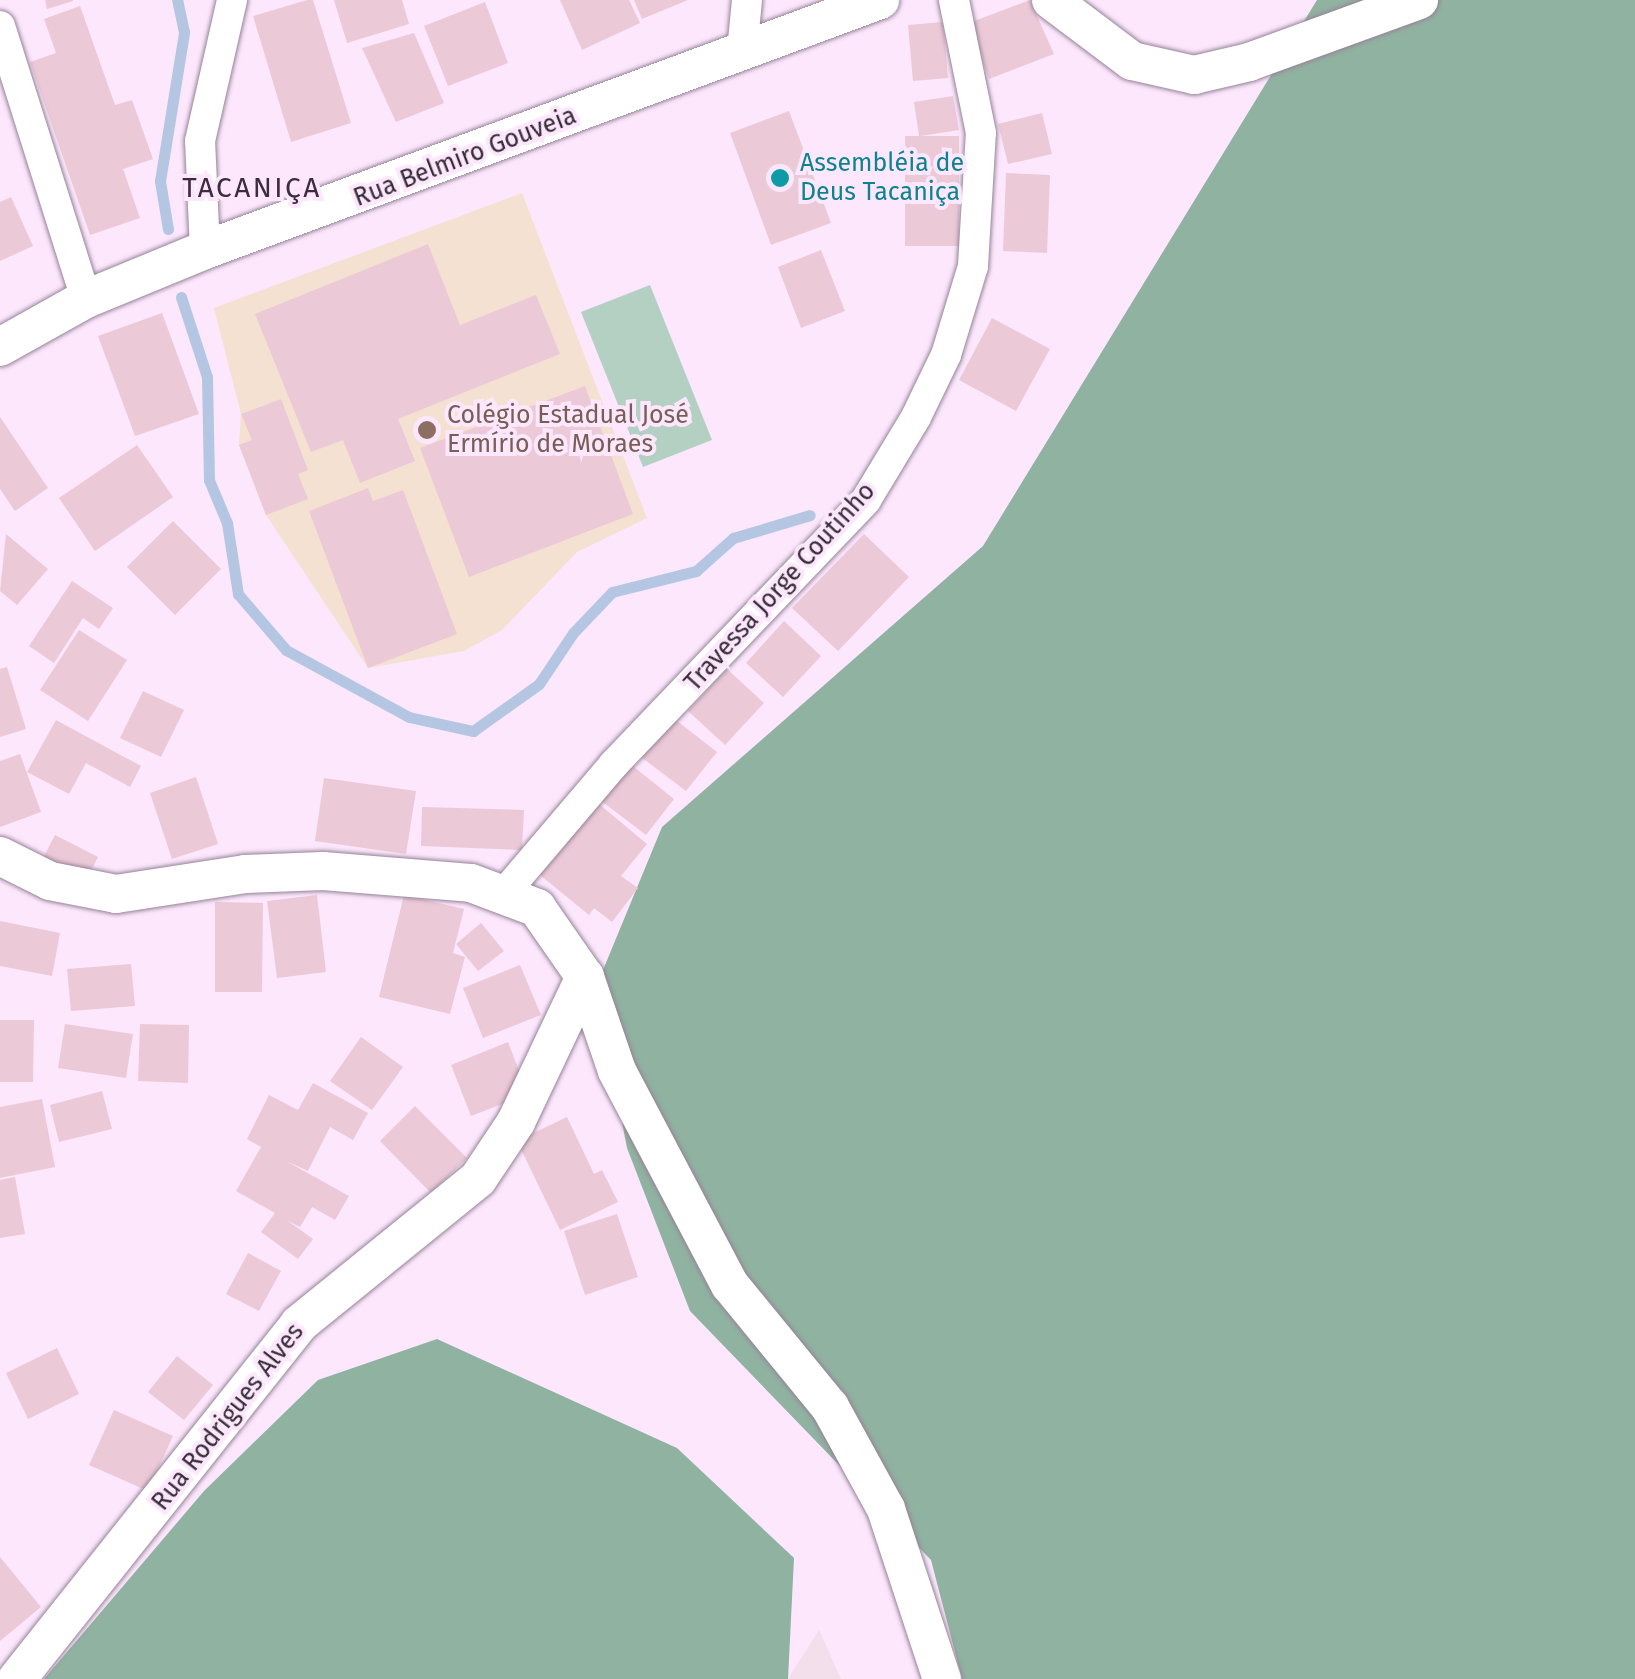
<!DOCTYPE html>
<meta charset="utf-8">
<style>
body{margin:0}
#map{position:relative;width:1635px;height:1679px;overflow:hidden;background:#fce7fd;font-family:"Fira Sans",sans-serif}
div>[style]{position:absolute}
.industrial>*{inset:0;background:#f3deeb}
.education>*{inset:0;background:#f4e1d1}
.green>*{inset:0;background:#b4d0c2}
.forest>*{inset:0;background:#90b2a1}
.stream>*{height:11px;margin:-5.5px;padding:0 5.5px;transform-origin:5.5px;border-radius:5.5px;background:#b4c6e2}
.building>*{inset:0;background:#ecc9d7}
.roads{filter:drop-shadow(0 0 2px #968397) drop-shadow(0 0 2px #968397)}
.minor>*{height:30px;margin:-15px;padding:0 15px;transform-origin:15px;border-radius:15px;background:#fff}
.tertiary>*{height:38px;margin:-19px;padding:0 19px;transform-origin:19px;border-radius:19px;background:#fff}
.dots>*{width:28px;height:28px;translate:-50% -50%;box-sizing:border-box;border:5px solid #fce7fd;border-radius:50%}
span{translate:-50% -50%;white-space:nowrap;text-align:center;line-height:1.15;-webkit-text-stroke:8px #fce7fd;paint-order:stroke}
.street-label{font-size:25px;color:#342c35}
.culture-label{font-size:25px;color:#0d838f}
.left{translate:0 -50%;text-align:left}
.education-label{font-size:25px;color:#785e54}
.neighbourhood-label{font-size:28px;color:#3c2c3d;letter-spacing:2.5px}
</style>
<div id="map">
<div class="industrial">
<div style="clip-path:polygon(819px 1630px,841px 1679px,788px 1679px)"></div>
</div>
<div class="education">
<div style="clip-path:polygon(522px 193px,647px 518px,577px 552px,502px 630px,464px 651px,368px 668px,266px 515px,239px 445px,241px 414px,214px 308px)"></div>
</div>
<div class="green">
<div style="clip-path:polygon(650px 285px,712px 440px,643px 467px,581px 312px)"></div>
</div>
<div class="forest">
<div style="clip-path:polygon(1317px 0,1635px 0,1635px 1679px,962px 1679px,931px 1560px,690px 1311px,627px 1148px,596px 987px,662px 827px,983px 546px)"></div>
<div style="clip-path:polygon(437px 1339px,677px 1448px,794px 1558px,788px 1679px,44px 1679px,204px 1491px,318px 1380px)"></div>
</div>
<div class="stream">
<div style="left:168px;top:229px;width:49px;rotate:-99.5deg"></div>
<div style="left:160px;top:181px;width:151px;rotate:-80.8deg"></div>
<div style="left:184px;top:32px;width:33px;rotate:-102deg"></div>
<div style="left:181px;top:297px;width:84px;rotate:72deg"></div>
<div style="left:207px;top:377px;width:103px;rotate:88.9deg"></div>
<div style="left:209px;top:480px;width:47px;rotate:67.3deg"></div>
<div style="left:227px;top:523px;width:72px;rotate:81.2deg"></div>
<div style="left:238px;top:594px;width:74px;rotate:49.4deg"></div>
<div style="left:286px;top:650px;width:140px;rotate:28.6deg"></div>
<div style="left:409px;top:717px;width:66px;rotate:12.3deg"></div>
<div style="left:473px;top:731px;width:81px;rotate:-35.5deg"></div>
<div style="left:539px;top:684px;width:61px;rotate:-56.3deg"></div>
<div style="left:573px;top:633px;width:57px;rotate:-46.4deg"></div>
<div style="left:612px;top:592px;width:87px;rotate:-14deg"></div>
<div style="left:696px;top:571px;width:50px;rotate:-41.7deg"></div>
<div style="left:733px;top:538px;width:80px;rotate:-16.6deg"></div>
</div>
<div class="building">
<div style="clip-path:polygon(45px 0,73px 0,73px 1px,47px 9px)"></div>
<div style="clip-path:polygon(307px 0,313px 0,351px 123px,291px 142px,253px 16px)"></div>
<div style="clip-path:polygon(334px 0,402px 0,409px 24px,347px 43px)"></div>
<div style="clip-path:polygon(560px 0,629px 0,640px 23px,582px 50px)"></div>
<div style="clip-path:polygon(634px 0,688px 0,642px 19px)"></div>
<div style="clip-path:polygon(1030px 0,1054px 54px,989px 79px,969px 23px)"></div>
<div style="clip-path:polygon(485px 2px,508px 63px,448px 86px,424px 26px)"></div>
<div style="clip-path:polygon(80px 6px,115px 105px,132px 100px,153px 159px,123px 169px,140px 218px,90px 235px,30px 62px,56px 53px,44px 19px)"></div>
<div style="clip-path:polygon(943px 22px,948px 78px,913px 81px,908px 25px)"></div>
<div style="clip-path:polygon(414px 33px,444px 103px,396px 122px,362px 48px)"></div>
<div style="clip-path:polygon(953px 96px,959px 130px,921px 136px,959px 136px,959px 246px,905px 246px,905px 136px,919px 136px,914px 102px)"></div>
<div style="clip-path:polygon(789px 111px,831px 223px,771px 245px,730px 133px)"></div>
<div style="clip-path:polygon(1042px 113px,1052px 154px,1008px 164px,998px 124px)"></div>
<div style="clip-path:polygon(1006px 173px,1050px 175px,1047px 253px,1003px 251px)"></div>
<div style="clip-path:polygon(11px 197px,33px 246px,0 261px,0 202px)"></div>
<div style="clip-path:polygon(428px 244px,460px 325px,536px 295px,560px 354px,398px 419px,415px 461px,360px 483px,343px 440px,311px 452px,255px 314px)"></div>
<div style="clip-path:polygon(821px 250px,845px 311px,801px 328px,778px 267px)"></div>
<div style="clip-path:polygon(162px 313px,199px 414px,135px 436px,98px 336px)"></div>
<div style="clip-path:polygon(992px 318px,1050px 349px,1016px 411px,959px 380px)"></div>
<div style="clip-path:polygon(585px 386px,633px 514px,469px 577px,420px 448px)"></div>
<div style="clip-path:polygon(281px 399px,308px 470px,298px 474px,308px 499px,266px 515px,239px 445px,252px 440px,241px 414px)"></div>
<div style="clip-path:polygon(0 417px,48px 488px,15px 511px,0 489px)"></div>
<div style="clip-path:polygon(137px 445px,173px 497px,95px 551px,59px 498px)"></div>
<div style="clip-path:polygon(368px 488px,373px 501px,403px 490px,457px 634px,368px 668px,309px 511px)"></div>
<div style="clip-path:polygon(173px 521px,221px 569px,175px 615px,127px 567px)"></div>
<div style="clip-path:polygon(6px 534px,48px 569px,17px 605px,0 591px)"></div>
<div style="clip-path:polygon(864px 534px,909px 577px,838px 651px,792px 608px)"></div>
<div style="clip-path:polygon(72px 581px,113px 608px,99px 629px,83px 618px,54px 663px,29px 646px)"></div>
<div style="clip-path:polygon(784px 621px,821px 656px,783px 697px,746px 663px)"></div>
<div style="clip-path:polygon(79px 630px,127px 660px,88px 721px,40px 690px)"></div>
<div style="clip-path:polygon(7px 667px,26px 729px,0 737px,0 669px)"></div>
<div style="clip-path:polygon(727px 669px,764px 703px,725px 745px,688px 711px)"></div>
<div style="clip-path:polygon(143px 691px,184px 710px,161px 757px,120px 738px)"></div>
<div style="clip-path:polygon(672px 717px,717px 752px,686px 791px,641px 757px)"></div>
<div style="clip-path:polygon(56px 720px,141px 766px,130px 787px,86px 763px,69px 794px,27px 772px)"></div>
<div style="clip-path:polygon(20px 754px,41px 812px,0 827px,0 761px)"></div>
<div style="clip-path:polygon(629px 763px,674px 799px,646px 835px,600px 800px)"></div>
<div style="clip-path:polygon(196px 777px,218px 844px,172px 859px,150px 793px)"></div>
<div style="clip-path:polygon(324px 778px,416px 791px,406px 854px,315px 841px)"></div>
<div style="clip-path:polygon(599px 804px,647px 844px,621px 876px,638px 888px,612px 922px,594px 908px,589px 915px,540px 875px)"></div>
<div style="clip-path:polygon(422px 807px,524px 810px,522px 850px,421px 846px)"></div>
<div style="clip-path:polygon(55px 835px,98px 857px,85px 882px,42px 860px)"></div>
<div style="clip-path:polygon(317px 895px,326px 972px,277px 978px,267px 901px)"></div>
<div style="clip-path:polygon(404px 895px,464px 909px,453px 953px,465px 957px,450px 1014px,379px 997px)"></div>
<div style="clip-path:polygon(215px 902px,263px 903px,262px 992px,215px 992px)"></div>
<div style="clip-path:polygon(0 921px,60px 933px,52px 976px,0 966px)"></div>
<div style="clip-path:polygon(481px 923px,504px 951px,478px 971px,456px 944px)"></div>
<div style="clip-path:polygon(131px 964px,135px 1006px,71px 1011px,67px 969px)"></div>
<div style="clip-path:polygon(520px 965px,541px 1015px,483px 1038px,463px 988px)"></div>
<div style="clip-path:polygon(0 1020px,34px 1020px,33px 1082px,0 1082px)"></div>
<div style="clip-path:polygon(65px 1024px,133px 1034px,126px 1078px,58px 1068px)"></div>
<div style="clip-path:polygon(140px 1024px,189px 1025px,188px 1083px,138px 1081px)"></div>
<div style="clip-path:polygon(361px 1037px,403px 1067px,372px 1110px,330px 1081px)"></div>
<div style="clip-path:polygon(508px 1042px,528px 1094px,471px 1116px,451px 1065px)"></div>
<div style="clip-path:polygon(313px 1083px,368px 1113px,353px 1140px,330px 1127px,308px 1171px,286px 1161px,349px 1196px,335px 1220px,312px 1207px,300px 1227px,288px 1221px,313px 1239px,298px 1259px,261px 1232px,275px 1213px,236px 1191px,261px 1147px,247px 1139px,269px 1095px,298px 1110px)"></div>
<div style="clip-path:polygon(102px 1091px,112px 1129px,59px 1142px,50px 1105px)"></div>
<div style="clip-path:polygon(42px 1099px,55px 1167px,0 1178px,0 1107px)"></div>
<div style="clip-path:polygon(415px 1106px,467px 1158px,431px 1193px,380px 1141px)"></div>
<div style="clip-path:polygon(567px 1117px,594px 1174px,602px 1170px,618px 1202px,560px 1230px,517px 1141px)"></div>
<div style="clip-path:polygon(15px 1177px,25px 1234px,0 1238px,0 1180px)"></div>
<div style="clip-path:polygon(617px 1214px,638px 1277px,585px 1295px,564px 1231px)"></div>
<div style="clip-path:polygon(248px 1253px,281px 1271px,259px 1311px,226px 1294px)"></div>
<div style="clip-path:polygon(57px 1348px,79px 1394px,28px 1419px,6px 1373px)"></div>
<div style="clip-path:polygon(177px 1356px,213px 1385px,184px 1420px,148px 1392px)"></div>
<div style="clip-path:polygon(114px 1410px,173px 1436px,148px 1491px,89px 1465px)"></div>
<div style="clip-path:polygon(0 1557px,41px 1607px,0 1641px)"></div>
</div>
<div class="roads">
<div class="minor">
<div style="left:0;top:26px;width:286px;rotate:72.5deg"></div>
<div style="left:742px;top:51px;width:51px;rotate:-84.4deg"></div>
<div style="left:205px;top:250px;width:109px;rotate:-92.6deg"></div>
<div style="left:200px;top:141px;width:145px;rotate:-77.2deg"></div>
<div style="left:506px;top:891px;width:167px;rotate:-49.6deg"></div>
<div style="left:614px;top:764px;width:365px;rotate:-46.3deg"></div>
<div style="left:866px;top:500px;width:97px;rotate:-58.9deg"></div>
<div style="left:916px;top:417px;width:69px;rotate:-64.2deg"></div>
<div style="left:946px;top:355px;width:93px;rotate:-73.1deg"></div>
<div style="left:973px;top:266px;width:133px;rotate:-86.6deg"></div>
<div style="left:981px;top:133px;width:136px;rotate:-101.5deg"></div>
</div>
<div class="tertiary">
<div style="left:1051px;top:0;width:101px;rotate:37deg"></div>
<div style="left:1132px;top:61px;width:64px;rotate:12.7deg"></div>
<div style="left:1194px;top:75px;width:57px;rotate:-13.3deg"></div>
<div style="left:1249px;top:62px;width:181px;rotate:-20deg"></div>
<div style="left:0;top:347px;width:98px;rotate:-29.2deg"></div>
<div style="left:86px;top:299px;width:129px;rotate:-22.4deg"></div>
<div style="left:205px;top:250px;width:720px;rotate:-20.32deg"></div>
<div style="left:0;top:856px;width:56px;rotate:26.6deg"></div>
<div style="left:50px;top:881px;width:67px;rotate:11.1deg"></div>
<div style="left:116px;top:894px;width:131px;rotate:-8.8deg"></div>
<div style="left:245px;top:874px;width:78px;rotate:-2.2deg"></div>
<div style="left:323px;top:871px;width:148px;rotate:4.6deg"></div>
<div style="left:471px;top:883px;width:71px;rotate:20.7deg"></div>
<div style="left:537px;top:908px;width:84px;rotate:55.2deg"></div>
<div style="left:585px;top:977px;width:99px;rotate:71.2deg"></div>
<div style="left:617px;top:1071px;width:242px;rotate:62.2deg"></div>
<div style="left:730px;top:1285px;width:158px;rotate:50.7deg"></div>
<div style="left:830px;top:1407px;width:116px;rotate:61.2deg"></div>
<div style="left:886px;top:1509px;width:179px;rotate:71.8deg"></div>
<div style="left:17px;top:1679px;width:453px;rotate:-51.5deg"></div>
<div style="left:299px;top:1324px;width:230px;rotate:-39deg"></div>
<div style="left:478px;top:1179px;width:69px;rotate:-56.3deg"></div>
<div style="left:516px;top:1122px;width:161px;rotate:-64.6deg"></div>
</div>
</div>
<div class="dots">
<div style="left:780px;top:178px;background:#0f9aa8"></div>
<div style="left:427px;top:430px;background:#8d6e63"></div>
</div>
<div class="street-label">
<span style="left:465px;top:157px;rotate:-21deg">Rua Belmiro Gouveia</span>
<span style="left:780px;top:587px;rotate:-48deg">Travessa Jorge Coutinho</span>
<span style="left:228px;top:1417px;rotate:-52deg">Rua Rodrigues Alves</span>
</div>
<div class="culture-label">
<span class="left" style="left:800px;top:178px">Assembléia de<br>Deus Tacaniça</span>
</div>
<div class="education-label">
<span class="left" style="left:447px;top:430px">Colégio Estadual José<br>Ermírio de Moraes</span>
</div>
<div class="neighbourhood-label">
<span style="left:252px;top:188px">TACANIÇA</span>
</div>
</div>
